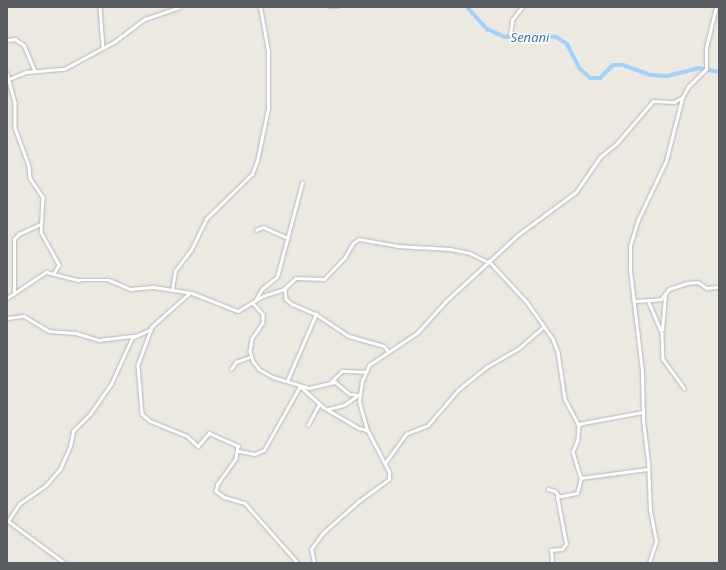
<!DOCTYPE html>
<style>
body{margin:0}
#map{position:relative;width:726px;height:570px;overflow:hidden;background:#ece9e0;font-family:"Noto Sans",sans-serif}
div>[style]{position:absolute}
.river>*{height:4px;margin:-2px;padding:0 2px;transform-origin:2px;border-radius:2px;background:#a1d2fb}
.roads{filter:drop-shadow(0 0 1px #b3b6bb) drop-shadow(0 0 1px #b3b6bb)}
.minor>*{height:2.5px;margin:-1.25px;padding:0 1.25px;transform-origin:1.25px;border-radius:1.25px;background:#fff}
span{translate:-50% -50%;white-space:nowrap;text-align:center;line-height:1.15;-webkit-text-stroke:3px #fff;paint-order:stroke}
.water-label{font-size:13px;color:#4278b4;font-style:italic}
.frame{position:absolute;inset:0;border:8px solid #595c61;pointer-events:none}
</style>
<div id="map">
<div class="river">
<div style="left:330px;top:7px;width:8px"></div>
<div style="left:467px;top:7px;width:30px;rotate:48deg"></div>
<div style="left:487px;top:29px;width:20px;rotate:24deg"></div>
<div style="left:505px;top:37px;width:33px;rotate:-3deg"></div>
<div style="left:538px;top:35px;width:18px;rotate:6deg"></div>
<div style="left:556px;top:37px;width:13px;rotate:32deg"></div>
<div style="left:567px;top:44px;width:27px;rotate:63deg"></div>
<div style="left:579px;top:68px;width:15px;rotate:42deg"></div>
<div style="left:590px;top:78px;width:10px"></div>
<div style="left:600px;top:78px;width:18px;rotate:-45deg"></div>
<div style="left:613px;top:65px;width:10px"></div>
<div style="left:623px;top:65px;width:29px;rotate:20deg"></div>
<div style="left:650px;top:75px;width:17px;rotate:3deg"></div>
<div style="left:667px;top:76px;width:32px;rotate:-14deg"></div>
<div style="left:698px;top:68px;width:21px;rotate:11deg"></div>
</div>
<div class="roads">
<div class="minor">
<div style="left:100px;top:7px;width:41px;rotate:85.8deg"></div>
<div style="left:510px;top:35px;width:15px;rotate:-82deg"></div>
<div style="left:512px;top:20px;width:16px;rotate:-52deg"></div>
<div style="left:7px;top:40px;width:8px;rotate:-7deg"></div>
<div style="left:15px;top:39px;width:11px;rotate:34deg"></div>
<div style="left:24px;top:45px;width:28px;rotate:67deg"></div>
<div style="left:7px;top:73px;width:31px;rotate:75deg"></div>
<div style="left:15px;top:103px;width:25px;rotate:90deg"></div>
<div style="left:15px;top:128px;width:40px;rotate:69.8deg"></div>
<div style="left:29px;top:166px;width:12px;rotate:85deg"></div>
<div style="left:30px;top:178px;width:23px;rotate:56deg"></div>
<div style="left:43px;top:197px;width:35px;rotate:93deg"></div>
<div style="left:41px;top:232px;width:38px;rotate:61deg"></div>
<div style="left:59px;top:265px;width:10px;rotate:119deg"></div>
<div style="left:7px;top:80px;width:21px;rotate:-23deg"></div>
<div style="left:26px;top:72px;width:38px;rotate:-5deg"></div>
<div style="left:64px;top:69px;width:57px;rotate:-28.4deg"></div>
<div style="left:114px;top:42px;width:39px;rotate:-37deg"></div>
<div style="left:145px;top:19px;width:36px;rotate:-19deg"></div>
<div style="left:256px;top:230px;width:8px;rotate:-23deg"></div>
<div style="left:263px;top:227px;width:27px;rotate:24deg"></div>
<div style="left:489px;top:261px;width:56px;rotate:47.2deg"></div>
<div style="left:527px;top:302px;width:45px;rotate:54.9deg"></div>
<div style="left:553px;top:339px;width:14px;rotate:69deg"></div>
<div style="left:558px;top:352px;width:48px;rotate:81.5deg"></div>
<div style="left:565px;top:399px;width:30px;rotate:62deg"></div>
<div style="left:579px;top:425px;width:15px;rotate:94deg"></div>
<div style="left:578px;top:440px;width:13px;rotate:113deg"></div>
<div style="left:573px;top:452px;width:27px;rotate:73deg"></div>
<div style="left:581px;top:478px;width:68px;rotate:-7.7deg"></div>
<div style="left:285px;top:288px;width:11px;rotate:85deg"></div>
<div style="left:286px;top:299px;width:8px;rotate:40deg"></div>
<div style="left:292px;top:304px;width:26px;rotate:23deg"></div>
<div style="left:316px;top:314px;width:40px;rotate:34deg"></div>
<div style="left:349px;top:336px;width:36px;rotate:16deg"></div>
<div style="left:384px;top:346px;width:6px;rotate:51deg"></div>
<div style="left:172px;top:290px;width:19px;rotate:-81deg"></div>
<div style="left:175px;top:271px;width:26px;rotate:-53deg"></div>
<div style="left:191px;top:250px;width:34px;rotate:-64deg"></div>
<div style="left:206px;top:219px;width:64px;rotate:-44.4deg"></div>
<div style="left:252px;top:174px;width:14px;rotate:-69deg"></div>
<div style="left:257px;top:161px;width:53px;rotate:-78.1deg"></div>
<div style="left:268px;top:109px;width:58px;rotate:-90deg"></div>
<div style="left:268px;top:51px;width:45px;rotate:-100.3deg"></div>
<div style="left:14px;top:294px;width:55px;rotate:-90deg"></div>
<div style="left:14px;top:239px;width:7px;rotate:-45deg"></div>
<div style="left:19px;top:234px;width:23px;rotate:-25deg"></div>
<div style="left:189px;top:294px;width:50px;rotate:138.3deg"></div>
<div style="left:152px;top:327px;width:40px;rotate:110.2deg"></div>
<div style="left:138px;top:365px;width:49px;rotate:85.3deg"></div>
<div style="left:142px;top:414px;width:11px;rotate:41deg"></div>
<div style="left:150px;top:421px;width:40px;rotate:22deg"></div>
<div style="left:187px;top:436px;width:15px;rotate:42deg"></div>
<div style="left:198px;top:446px;width:17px;rotate:-50deg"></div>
<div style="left:209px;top:433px;width:32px;rotate:24deg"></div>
<div style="left:238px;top:446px;width:13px;rotate:99deg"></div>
<div style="left:236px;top:459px;width:31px;rotate:126deg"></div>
<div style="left:218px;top:484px;width:7px;rotate:106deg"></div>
<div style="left:216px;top:491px;width:10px;rotate:37deg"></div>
<div style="left:224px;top:497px;width:22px;rotate:16deg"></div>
<div style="left:245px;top:503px;width:80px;rotate:48.5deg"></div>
<div style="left:7px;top:298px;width:47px;rotate:-33.7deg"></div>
<div style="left:46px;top:272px;width:34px;rotate:14deg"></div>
<div style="left:79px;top:280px;width:30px"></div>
<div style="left:109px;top:280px;width:23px;rotate:23deg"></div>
<div style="left:130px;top:289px;width:24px;rotate:-5deg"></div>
<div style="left:154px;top:287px;width:38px;rotate:9deg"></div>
<div style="left:192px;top:293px;width:49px;rotate:21.4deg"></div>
<div style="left:238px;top:311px;width:29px;rotate:-31deg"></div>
<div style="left:263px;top:296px;width:22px;rotate:-18deg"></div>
<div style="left:284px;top:289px;width:16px;rotate:-43deg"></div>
<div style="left:296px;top:278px;width:28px;rotate:2deg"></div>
<div style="left:324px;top:279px;width:30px;rotate:-46deg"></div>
<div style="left:345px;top:257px;width:16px;rotate:-60deg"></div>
<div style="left:353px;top:243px;width:7px;rotate:-34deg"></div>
<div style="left:359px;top:239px;width:39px;rotate:10deg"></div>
<div style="left:397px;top:246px;width:53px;rotate:3.2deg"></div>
<div style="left:450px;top:249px;width:20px;rotate:11deg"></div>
<div style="left:470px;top:253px;width:20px;rotate:27deg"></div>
<div style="left:648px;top:300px;width:36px;rotate:67deg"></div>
<div style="left:662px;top:333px;width:26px;rotate:88deg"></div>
<div style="left:663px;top:359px;width:36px;rotate:54deg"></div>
<div style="left:255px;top:301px;width:14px;rotate:-60deg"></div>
<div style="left:262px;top:289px;width:19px;rotate:-39deg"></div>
<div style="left:277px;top:277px;width:97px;rotate:-75.1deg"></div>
<div style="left:635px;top:301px;width:26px;rotate:-4deg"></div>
<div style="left:661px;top:299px;width:13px;rotate:-51deg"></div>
<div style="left:669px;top:289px;width:19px;rotate:-18deg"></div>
<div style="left:687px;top:283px;width:11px;rotate:-5deg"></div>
<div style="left:698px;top:282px;width:11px;rotate:34deg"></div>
<div style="left:707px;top:288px;width:9px;rotate:-6deg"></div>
<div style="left:253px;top:303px;width:15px;rotate:48deg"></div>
<div style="left:263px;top:314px;width:9px;rotate:90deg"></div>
<div style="left:263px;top:323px;width:19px;rotate:125deg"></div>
<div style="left:252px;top:339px;width:12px;rotate:99deg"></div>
<div style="left:250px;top:351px;width:10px;rotate:73deg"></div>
<div style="left:253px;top:361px;width:10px;rotate:53deg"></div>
<div style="left:259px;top:369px;width:16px;rotate:30deg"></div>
<div style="left:273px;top:377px;width:38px;rotate:17deg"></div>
<div style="left:309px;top:388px;width:27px;rotate:-13deg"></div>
<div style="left:335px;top:382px;width:19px;rotate:39deg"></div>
<div style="left:350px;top:394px;width:9px;rotate:6deg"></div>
<div style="left:7px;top:318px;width:17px;rotate:-7deg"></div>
<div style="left:24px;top:316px;width:29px;rotate:31deg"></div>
<div style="left:49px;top:331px;width:27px;rotate:4deg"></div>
<div style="left:76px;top:333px;width:24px;rotate:17deg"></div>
<div style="left:99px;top:340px;width:35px;rotate:-7deg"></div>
<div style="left:662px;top:330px;width:36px;rotate:-85deg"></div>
<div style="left:231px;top:369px;width:9px;rotate:-54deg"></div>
<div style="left:236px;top:362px;width:15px;rotate:-20deg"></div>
<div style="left:287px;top:381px;width:73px;rotate:-66.6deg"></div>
<div style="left:331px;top:382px;width:16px;rotate:-45deg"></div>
<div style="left:342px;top:371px;width:23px;rotate:2deg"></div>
<div style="left:328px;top:409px;width:16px;rotate:-14deg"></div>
<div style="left:344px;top:405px;width:16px;rotate:-35deg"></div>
<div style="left:578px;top:424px;width:65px;rotate:-10.6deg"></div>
<div style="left:308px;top:425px;width:24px;rotate:-62deg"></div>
<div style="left:239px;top:451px;width:16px;rotate:11deg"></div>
<div style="left:255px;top:454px;width:10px;rotate:-24deg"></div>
<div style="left:264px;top:450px;width:73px;rotate:-60.6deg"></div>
<div style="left:300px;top:386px;width:31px;rotate:42deg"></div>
<div style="left:323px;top:407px;width:42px;rotate:30.3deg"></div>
<div style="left:359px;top:428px;width:8px;rotate:14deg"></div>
<div style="left:385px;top:463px;width:36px;rotate:-54deg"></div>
<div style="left:406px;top:434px;width:24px;rotate:-22deg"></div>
<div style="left:428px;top:425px;width:46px;rotate:-49.4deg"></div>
<div style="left:458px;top:390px;width:38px;rotate:-39deg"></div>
<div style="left:488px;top:366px;width:34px;rotate:-30deg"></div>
<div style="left:518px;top:349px;width:33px;rotate:-41deg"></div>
<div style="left:548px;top:489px;width:7px;rotate:16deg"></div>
<div style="left:555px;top:491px;width:6px;rotate:51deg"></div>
<div style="left:7px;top:520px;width:72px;rotate:36.6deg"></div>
<div style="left:8px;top:521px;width:20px;rotate:-57deg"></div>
<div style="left:19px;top:504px;width:33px;rotate:-35deg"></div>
<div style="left:46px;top:485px;width:21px;rotate:-49deg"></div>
<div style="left:60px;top:469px;width:24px;rotate:-66deg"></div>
<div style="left:70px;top:447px;width:16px;rotate:-79deg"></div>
<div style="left:73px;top:431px;width:24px;rotate:-45deg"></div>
<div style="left:90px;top:414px;width:37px;rotate:-55deg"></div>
<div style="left:111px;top:384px;width:51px;rotate:-65.5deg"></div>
<div style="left:132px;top:338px;width:21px;rotate:-25deg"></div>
<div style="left:314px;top:563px;width:14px;rotate:-102deg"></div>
<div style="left:311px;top:549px;width:21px;rotate:-53deg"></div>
<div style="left:324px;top:532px;width:47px;rotate:-41.5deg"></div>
<div style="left:359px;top:501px;width:37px;rotate:-36deg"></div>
<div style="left:389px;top:479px;width:7px;rotate:-90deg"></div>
<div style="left:389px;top:472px;width:47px;rotate:-117.6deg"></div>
<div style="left:367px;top:430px;width:29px;rotate:-106deg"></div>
<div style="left:359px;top:402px;width:21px;rotate:-82deg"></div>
<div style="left:362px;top:381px;width:17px;rotate:-66deg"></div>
<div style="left:369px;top:365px;width:58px;rotate:-33.7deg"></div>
<div style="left:417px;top:333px;width:42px;rotate:-47.9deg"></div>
<div style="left:445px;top:302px;width:100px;rotate:-42.6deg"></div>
<div style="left:519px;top:234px;width:71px;rotate:-36.4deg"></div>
<div style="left:576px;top:192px;width:42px;rotate:-55.6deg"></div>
<div style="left:600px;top:157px;width:22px;rotate:-39deg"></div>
<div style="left:617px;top:143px;width:55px;rotate:-49.4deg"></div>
<div style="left:653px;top:101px;width:21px;rotate:3deg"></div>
<div style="left:674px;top:102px;width:10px;rotate:-29deg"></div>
<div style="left:552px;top:563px;width:13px;rotate:-94deg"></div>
<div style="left:551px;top:550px;width:11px;rotate:-5deg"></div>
<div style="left:562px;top:549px;width:6px;rotate:-51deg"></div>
<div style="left:566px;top:544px;width:48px;rotate:-100.8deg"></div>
<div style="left:557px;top:497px;width:20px;rotate:-11deg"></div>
<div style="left:577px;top:493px;width:16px;rotate:-75deg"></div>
<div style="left:649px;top:563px;width:23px;rotate:-72deg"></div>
<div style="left:656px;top:541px;width:31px;rotate:-101deg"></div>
<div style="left:650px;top:511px;width:49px;rotate:-92.3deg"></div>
<div style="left:648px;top:462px;width:42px;rotate:-96.8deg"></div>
<div style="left:643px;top:420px;width:49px;rotate:-91.2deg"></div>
<div style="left:642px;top:371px;width:101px;rotate:-96.8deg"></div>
<div style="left:630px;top:271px;width:25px;rotate:-90deg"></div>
<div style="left:630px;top:246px;width:27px;rotate:-73deg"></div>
<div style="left:638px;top:220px;width:65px;rotate:-64.6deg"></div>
<div style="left:666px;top:161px;width:65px;rotate:-75.7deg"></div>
<div style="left:682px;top:98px;width:13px;rotate:-61deg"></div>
<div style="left:688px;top:87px;width:25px;rotate:-45deg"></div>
<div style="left:706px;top:69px;width:21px;rotate:-90deg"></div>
<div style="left:706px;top:48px;width:42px;rotate:-76.3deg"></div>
</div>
</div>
<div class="water-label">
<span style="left:530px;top:37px">Senani</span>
</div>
<div class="frame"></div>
</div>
